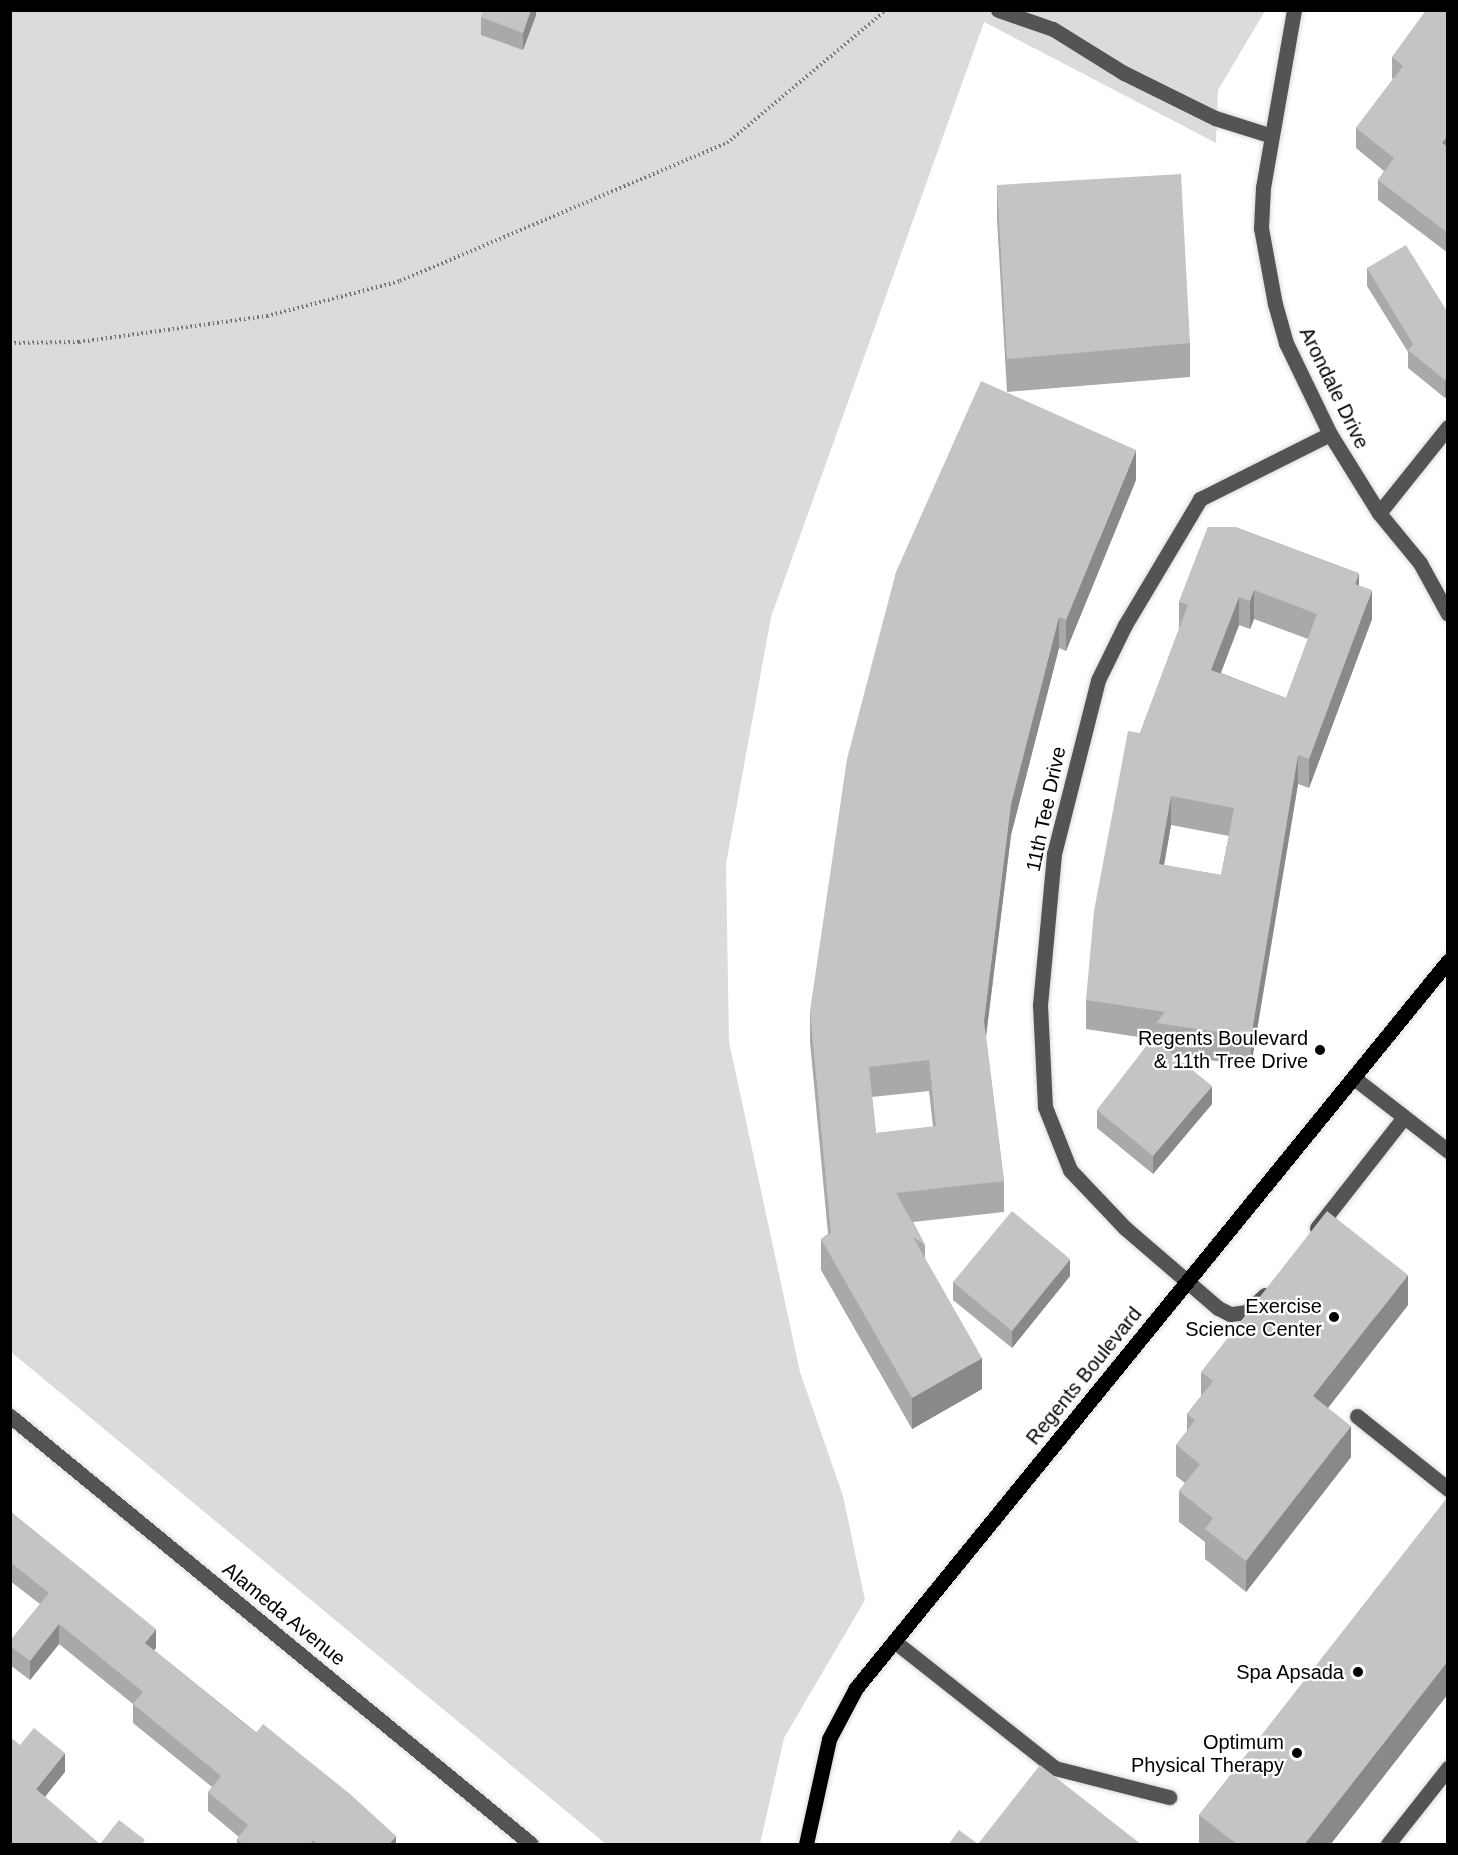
<!DOCTYPE html>
<style>
body{margin:0}
#map{position:relative;width:1458px;height:1855px;overflow:hidden;background:#fff;font-family:Arial,sans-serif}
div>[style]{position:absolute}
.green>*{inset:0;background:#dbdbdb}
.path>*{height:4px;margin-top:-2px;transform-origin:0;background:repeating-linear-gradient(90deg,#767676 0 1.5px,transparent 0 4.5px)}
.roads{filter:drop-shadow(0 0 2px #dbdbdb) drop-shadow(0 0 2px #dbdbdb)}
.minor>*{height:15px;margin:-7.5px;padding:0 7.5px;transform-origin:7.5px;border-radius:7.5px;background:#545454}
.major>*{height:15px;margin:-7.5px;padding:0 7.5px;transform-origin:7.5px;border-radius:7.5px;background:#000}
.wall>*{inset:0;background:#a9a9a9}
.shaded-wall>*{inset:0;background:#898989}
.building>*{inset:0;background:#c4c4c4}
.dots>*{width:16px;height:16px;translate:-50% -50%;box-sizing:border-box;border:3px solid #fff;border-radius:50%}
span{translate:-50% -50%;white-space:nowrap;text-align:center;line-height:1.15;-webkit-text-stroke:4.5px #fff;paint-order:stroke}
.street-label{font-size:20px;color:#000}
.poi-label{font-size:20px;color:#000}
.right{translate:-100% -50%;text-align:right}
.frame{position:absolute;inset:0;border:12px solid #000;pointer-events:none}
</style>
<div id="map">
<div class="green">
<div style="clip-path:polygon(10px 11px,1265px 11px,1218px 90px,1216px 143px,984px 22px,771px 617px,726px 864px,729px 1042px,800px 1372px,843px 1496px,865px 1600px,784px 1738px,760px 1844px,606px 1844px,11px 1352px)"></div>
</div>
<div class="path">
<div style="left:10px;top:343px;width:69px;rotate:-0.8deg"></div>
<div style="left:79px;top:342px;width:190px;rotate:-7.9deg"></div>
<div style="left:267px;top:316px;width:138px;rotate:-14.7deg"></div>
<div style="left:400px;top:281px;width:355px;rotate:-22.9deg"></div>
<div style="left:727px;top:143px;width:207px;rotate:-39.9deg"></div>
</div>
<div class="roads">
<div class="minor">
<div style="left:998px;top:10px;width:58px;rotate:19.1deg"></div>
<div style="left:1053px;top:29px;width:84px;rotate:31.8deg"></div>
<div style="left:1124px;top:73px;width:102px;rotate:26.3deg"></div>
<div style="left:1215px;top:118px;width:57px;rotate:17.5deg"></div>
<div style="left:1294px;top:10px;width:180px;rotate:99.9deg"></div>
<div style="left:1263px;top:187px;width:41px;rotate:92.8deg"></div>
<div style="left:1261px;top:228px;width:77px;rotate:79.6deg"></div>
<div style="left:1275px;top:304px;width:41px;rotate:74.2deg"></div>
<div style="left:1286px;top:343px;width:101px;rotate:64.2deg"></div>
<div style="left:1330px;top:434px;width:93px;rotate:58.2deg"></div>
<div style="left:1379px;top:513px;width:65px;rotate:50.6deg"></div>
<div style="left:1420px;top:563px;width:58px;rotate:61.2deg"></div>
<div style="left:1379px;top:513px;width:110px;rotate:-51.3deg"></div>
<div style="left:1354px;top:1078px;width:119px;rotate:37.8deg"></div>
<div style="left:1317px;top:1228px;width:141px;rotate:-51.9deg"></div>
<div style="left:1265px;top:1295px;width:25px;rotate:137deg"></div>
<div style="left:1247px;top:1312px;width:17px;rotate:173deg"></div>
<div style="left:1230px;top:1314px;width:13px;rotate:-153deg"></div>
<div style="left:1218px;top:1308px;width:123px;rotate:-139.3deg"></div>
<div style="left:1125px;top:1228px;width:80px;rotate:-133.5deg"></div>
<div style="left:1070px;top:1170px;width:68px;rotate:-111.6deg"></div>
<div style="left:1045px;top:1107px;width:102px;rotate:-92.8deg"></div>
<div style="left:1040px;top:1005px;width:152px;rotate:-84.7deg"></div>
<div style="left:1054px;top:854px;width:179px;rotate:-75.8deg"></div>
<div style="left:1098px;top:680px;width:61px;rotate:-63.9deg"></div>
<div style="left:1125px;top:625px;width:147px;rotate:-59.2deg"></div>
<div style="left:1200px;top:499px;width:145px;rotate:-26.6deg"></div>
<div style="left:10px;top:1416px;width:674px;rotate:39.4deg"></div>
<div style="left:1357px;top:1416px;width:117px;rotate:38.7deg"></div>
<div style="left:894px;top:1641px;width:205px;rotate:38.3deg"></div>
<div style="left:1055px;top:1768px;width:118px;rotate:14.3deg"></div>
<div style="left:1388px;top:1844px;width:97px;rotate:-51.7deg"></div>
</div>
<div class="major">
<div style="left:806px;top:1844px;width:107px;rotate:-77.6deg"></div>
<div style="left:829px;top:1739px;width:58px;rotate:-62.1deg"></div>
<div style="left:856px;top:1688px;width:938px;rotate:-50.84deg"></div>
</div>
</div>
<div class="wall">
<div style="clip-path:polygon(536px 10px,536px 15px,523px 50px,481px 35px,481px 17px)"></div>
<div style="clip-path:polygon(1448px 10px,1448px 253px,1378px 200px,1378px 180px,1384px 171px,1356px 148px,1356px 128px,1393px 79px,1392px 78px,1392px 57px)"></div>
<div style="clip-path:polygon(997px 185px,1190px 343px,1190px 377px,1007px 392px,997px 219px)"></div>
<div style="clip-path:polygon(1367px 268px,1448px 313px,1445px 398px,1408px 368px,1408px 352px,1367px 286px)"></div>
<div style="clip-path:polygon(evenodd,1136px 480px,1066px 651px,1059px 648px,1011px 835px,986px 1037px,1004px 1181px,1004px 1212px,913px 1222px,925px 1245px,925px 1259px,982px 1389px,912px 1429px,821px 1270px,821px 1239px,828px 1234px,810px 1042px,810px 1011px,1136px 480px,929px 1091px,933px 1127px,876px 1133px,872px 1097px,929px 1091px)"></div>
<div style="clip-path:polygon(evenodd,1208px 527px,1359px 585px,1372px 619px,1309px 788px,1298px 784px,1251px 1066px,1173px 1055px,1212px 1104px,1153px 1174px,1097px 1128px,1097px 1110px,1152px 1039px,1086px 1029px,1086px 1000px,1140px 733px,1179px 629px,1179px 602px,1208px 527px,1254px 619px,1308px 639px,1286px 698px,1221px 673px,1239px 625px,1250px 629px,1254px 619px,1208px 527px,1171px 825px,1229px 836px,1221px 875px,1164px 865px,1171px 825px)"></div>
<div style="clip-path:polygon(1070px 1276px,1012px 1348px,953px 1300px,953px 1282px)"></div>
<div style="clip-path:polygon(1408px 1305px,1328px 1408px,1351px 1457px,1246px 1592px,1205px 1559px,1205px 1542px,1179px 1522px,1179px 1491px,1185px 1483px,1176px 1476px,1176px 1445px,1187px 1431px,1187px 1414px,1201px 1396px,1201px 1372px)"></div>
<div style="clip-path:polygon(1448px 1500px,1448px 1694px,1330px 1845px,1199px 1845px,1199px 1815px)"></div>
<div style="clip-path:polygon(10px 1511px,156px 1648px,154px 1650px,396px 1845px,237px 1845px,237px 1839px,239px 1837px,208px 1811px,208px 1792px,212px 1787px,133px 1723px,133px 1704px,59px 1644px,30px 1680px,10px 1665px,10px 1641px,40px 1604px,10px 1581px)"></div>
</div>
<div class="shaded-wall">
<div style="clip-path:polygon(531px 10px,536px 10px,536px 15px,523px 50px,523px 33px)"></div>
<div style="clip-path:polygon(1448px 136px,1448px 157px,1442px 143px)"></div>
<div style="clip-path:polygon(1448px 378px,1448px 395px,1445px 398px,1445px 380px)"></div>
<div style="clip-path:polygon(1136px 450px,1136px 480px,1066px 651px,1066px 620px)"></div>
<div style="clip-path:polygon(1359px 573px,1359px 601px,1355px 584px)"></div>
<div style="clip-path:polygon(1254px 590px,1254px 619px,1250px 629px,1250px 601px)"></div>
<div style="clip-path:polygon(1372px 590px,1372px 619px,1309px 788px,1309px 759px)"></div>
<div style="clip-path:polygon(1239px 597px,1239px 625px,1211px 698px,1211px 670px)"></div>
<div style="clip-path:polygon(1059px 617px,1059px 648px,1011px 835px,984px 1052px,984px 1021px,1011px 804px)"></div>
<div style="clip-path:polygon(1298px 755px,1298px 784px,1251px 1066px,1251px 1037px)"></div>
<div style="clip-path:polygon(1171px 796px,1171px 825px,1159px 893px,1159px 864px)"></div>
<div style="clip-path:polygon(1212px 1086px,1212px 1104px,1153px 1174px,1153px 1156px)"></div>
<div style="clip-path:polygon(1070px 1259px,1070px 1276px,1012px 1348px,1012px 1331px)"></div>
<div style="clip-path:polygon(1408px 1275px,1408px 1305px,1313px 1427px,1313px 1396px)"></div>
<div style="clip-path:polygon(982px 1358px,982px 1389px,912px 1429px,912px 1398px)"></div>
<div style="clip-path:polygon(1351px 1426px,1351px 1457px,1246px 1592px,1246px 1561px)"></div>
<div style="clip-path:polygon(59px 1624px,59px 1644px,30px 1680px,30px 1661px)"></div>
<div style="clip-path:polygon(156px 1629px,156px 1648px,145px 1662px,145px 1643px)"></div>
<div style="clip-path:polygon(1448px 1661px,1448px 1694px,1330px 1845px,1304px 1845px)"></div>
<div style="clip-path:polygon(65px 1753px,65px 1772px,36px 1808px,36px 1789px)"></div>
<div style="clip-path:polygon(396px 1836px,396px 1845px,390px 1845px,390px 1843px)"></div>
</div>
<div class="building">
<div style="clip-path:polygon(483px 10px,531px 10px,523px 33px,481px 17px)"></div>
<div style="clip-path:polygon(1426px 10px,1448px 10px,1448px 136px,1442px 143px,1448px 147px,1448px 233px,1378px 180px,1394px 158px,1356px 128px,1403px 66px,1392px 57px)"></div>
<div style="clip-path:polygon(1181px 174px,1190px 343px,1007px 359px,997px 185px)"></div>
<div style="clip-path:polygon(1406px 245px,1448px 313px,1448px 378px,1445px 380px,1408px 350px,1413px 344px,1367px 268px)"></div>
<div style="clip-path:polygon(evenodd,981px 381px,1136px 450px,1066px 620px,1059px 617px,1011px 804px,984px 1021px,1004px 1181px,896px 1193px,925px 1245px,913px 1237px,982px 1358px,912px 1398px,821px 1239px,831px 1233px,810px 1011px,847px 759px,896px 572px,981px 381px,929px 1060px,936px 1126px,876px 1133px,869px 1067px,929px 1060px)"></div>
<div style="clip-path:polygon(evenodd,1208px 527px,1236px 527px,1359px 573px,1355px 584px,1372px 590px,1309px 759px,1298px 755px,1251px 1037px,1156px 1023px,1165px 1012px,1086px 1000px,1094px 911px,1128px 731px,1140px 733px,1188px 605px,1179px 602px,1208px 527px,1254px 590px,1317px 614px,1286px 698px,1211px 670px,1239px 597px,1250px 601px,1254px 590px,1208px 527px,1171px 796px,1234px 808px,1221px 875px,1159px 864px,1171px 796px)"></div>
<div style="clip-path:polygon(1153px 1038px,1212px 1086px,1153px 1156px,1097px 1110px)"></div>
<div style="clip-path:polygon(1012px 1211px,1070px 1259px,1012px 1331px,953px 1282px)"></div>
<div style="clip-path:polygon(1327px 1211px,1408px 1275px,1313px 1396px,1351px 1426px,1246px 1561px,1205px 1529px,1213px 1518px,1179px 1491px,1200px 1464px,1176px 1445px,1195px 1420px,1187px 1414px,1213px 1381px,1201px 1372px)"></div>
<div style="clip-path:polygon(1446px 1499px,1448px 1500px,1448px 1661px,1304px 1845px,1238px 1845px,1199px 1815px)"></div>
<div style="clip-path:polygon(10px 1511px,156px 1629px,145px 1643px,256px 1733px,263px 1724px,350px 1794px,396px 1836px,390px 1843px,393px 1845px,319px 1845px,313px 1840px,309px 1845px,243px 1845px,237px 1839px,248px 1825px,208px 1792px,221px 1776px,133px 1704px,143px 1692px,59px 1624px,30px 1661px,10px 1646px,10px 1641px,49px 1593px,10px 1562px)"></div>
<div style="clip-path:polygon(34px 1728px,65px 1753px,36px 1789px,100px 1844px,119px 1820px,145px 1840px,141px 1845px,10px 1845px,10px 1737px,20px 1745px)"></div>
<div style="clip-path:polygon(1040px 1765px,1142px 1845px,948px 1845px,959px 1830px,978px 1844px)"></div>
</div>
<div class="dots">
<div style="left:1320px;top:1050px;background:#000"></div>
<div style="left:1334px;top:1317px;background:#000"></div>
<div style="left:1358px;top:1672px;background:#000"></div>
<div style="left:1297px;top:1753px;background:#000"></div>
</div>
<div class="street-label">
<span style="left:1334px;top:388px;rotate:64deg">Arondale Drive</span>
<span style="left:1046px;top:809px;rotate:-78deg">11th Tee Drive</span>
<span style="left:1084px;top:1376px;rotate:-51deg">Regents Boulevard</span>
<span style="left:284px;top:1614px;rotate:39deg">Alameda Avenue</span>
</div>
<div class="poi-label">
<span class="right" style="left:1308px;top:1050px">Regents Boulevard<br>&amp; 11th Tree Drive</span>
<span class="right" style="left:1322px;top:1318px">Exercise<br>Science Center</span>
<span class="right" style="left:1344px;top:1672px">Spa Apsada</span>
<span class="right" style="left:1284px;top:1754px">Optimum<br>Physical Therapy</span>
</div>
<div class="frame"></div>
</div>
